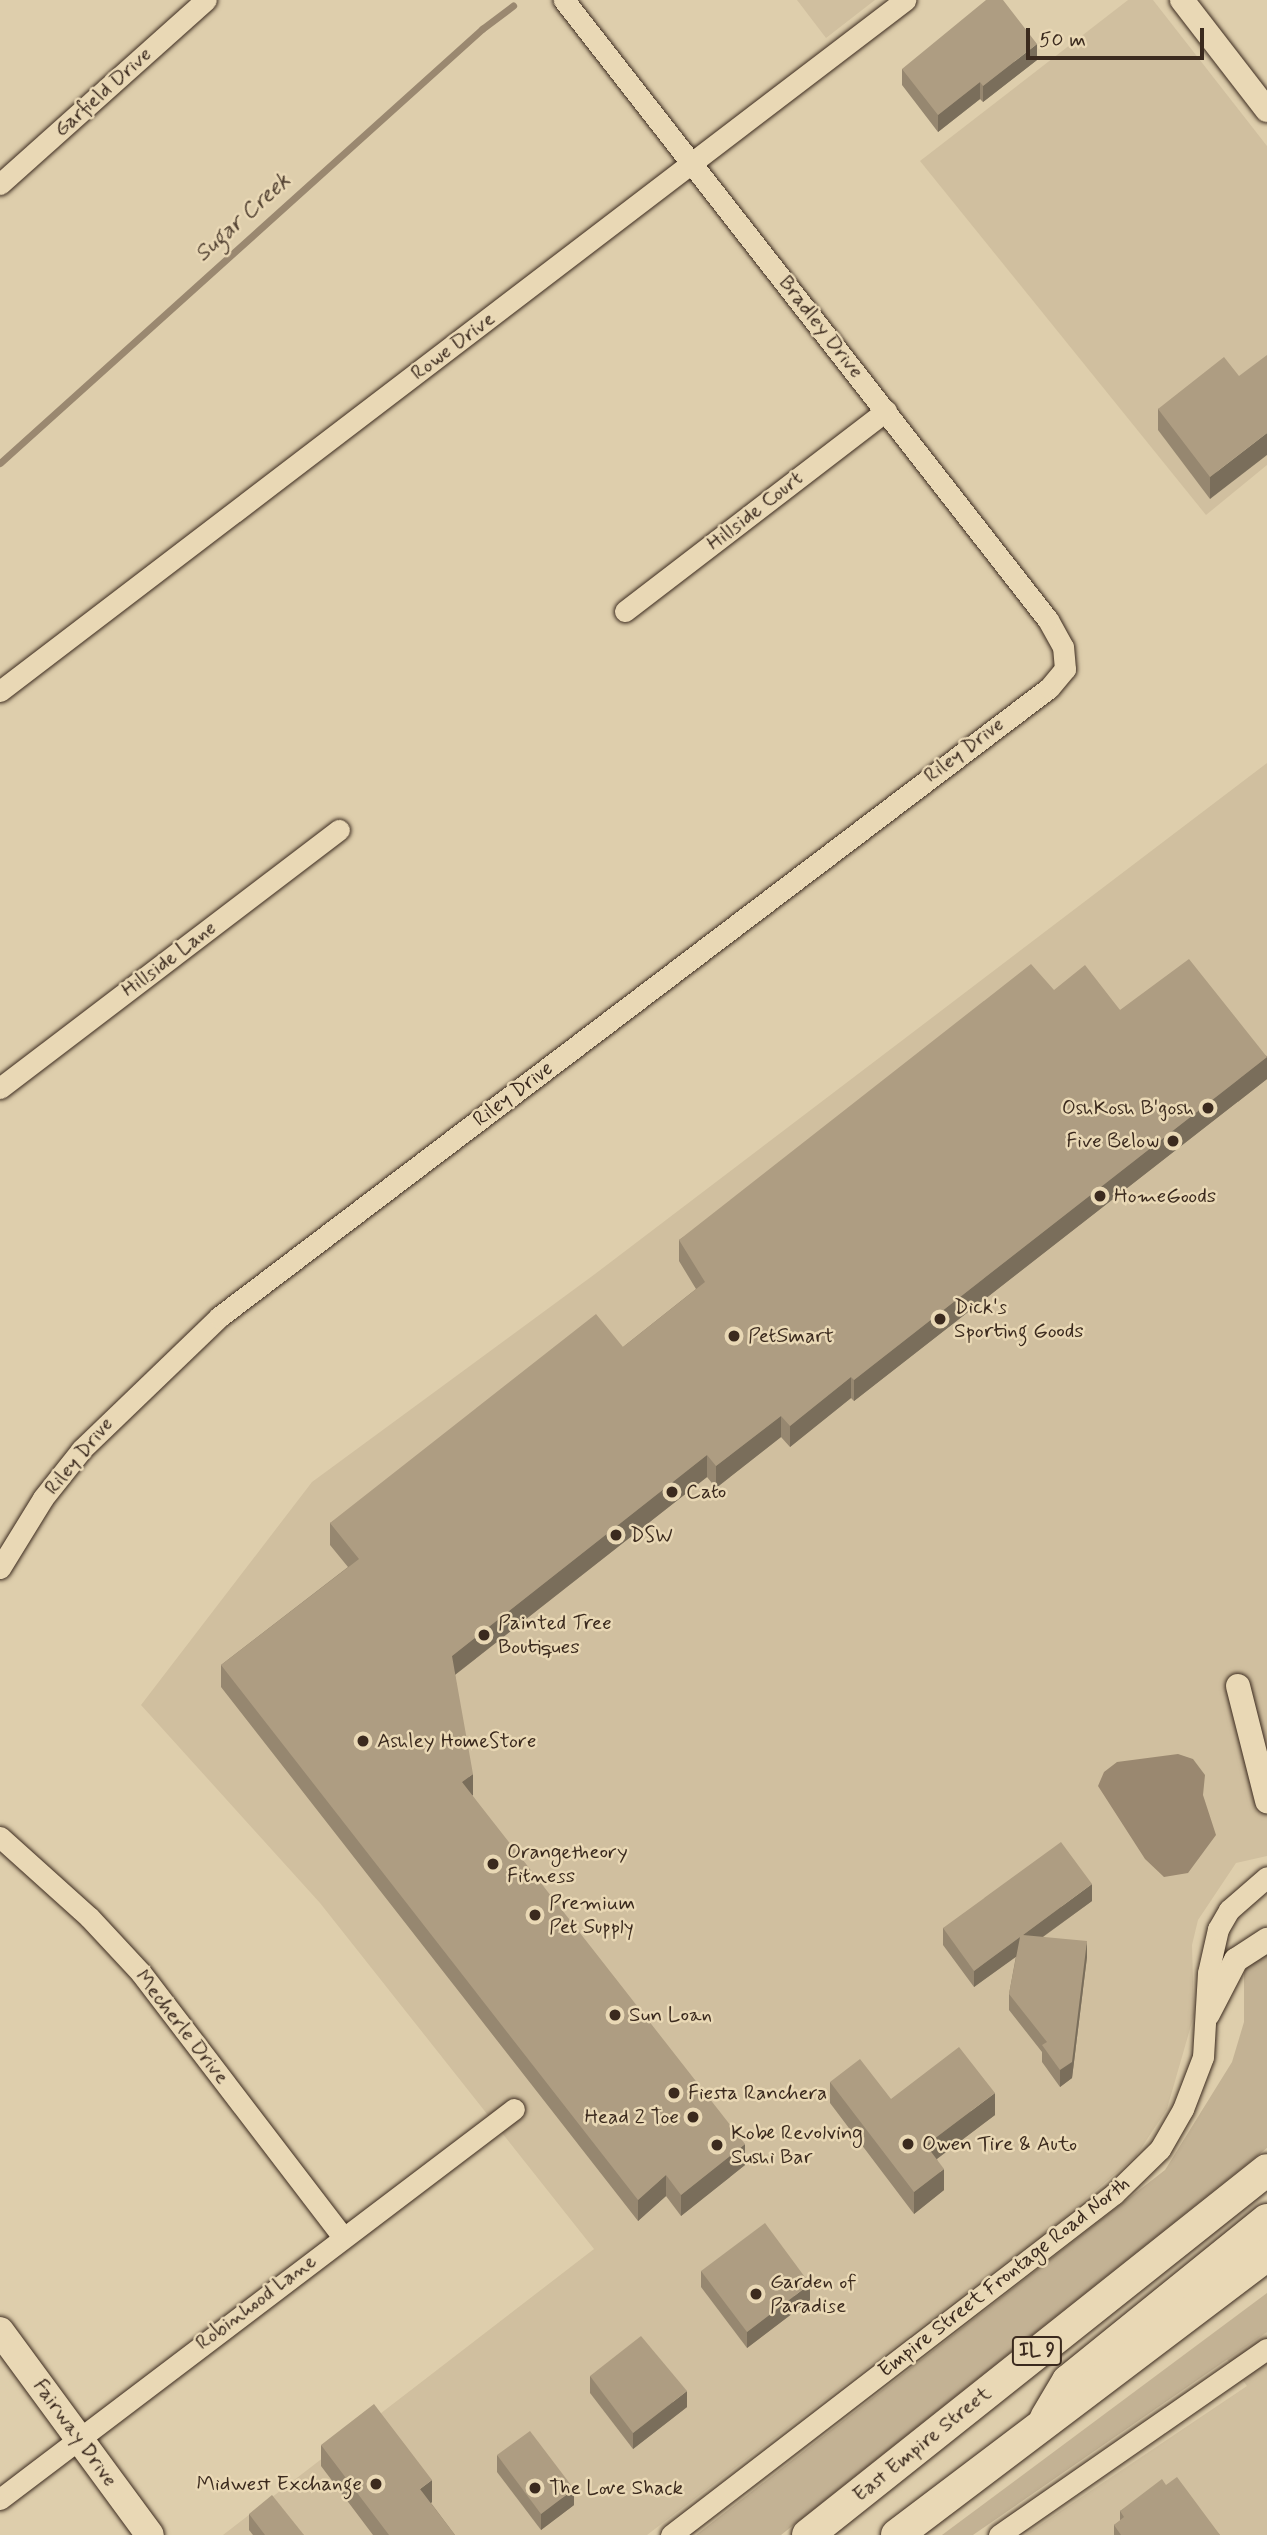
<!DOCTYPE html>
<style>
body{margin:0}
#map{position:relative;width:1267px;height:2535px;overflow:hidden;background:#deceac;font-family:Mynerve,sans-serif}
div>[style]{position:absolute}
.built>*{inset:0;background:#d0bf9f}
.green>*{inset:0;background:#c3b294}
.water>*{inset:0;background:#9a8870}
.stream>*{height:7px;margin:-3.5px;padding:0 3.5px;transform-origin:3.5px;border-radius:3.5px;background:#9a8870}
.roads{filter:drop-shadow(0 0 2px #3b2a1e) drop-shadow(0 0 2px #3b2a1e)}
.minor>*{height:21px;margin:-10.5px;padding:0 10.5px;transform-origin:10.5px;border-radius:10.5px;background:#e9d8b5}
.tertiary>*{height:24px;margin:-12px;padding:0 12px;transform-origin:12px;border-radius:12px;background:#e9d8b5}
.secondary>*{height:28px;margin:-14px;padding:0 14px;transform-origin:14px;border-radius:14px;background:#e9d8b5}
.primary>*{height:32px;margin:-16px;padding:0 16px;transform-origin:16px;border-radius:16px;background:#e9d8b5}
.wall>*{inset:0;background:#968770}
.shaded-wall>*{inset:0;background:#7a6e5b}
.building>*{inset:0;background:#ae9d82}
.dots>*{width:19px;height:19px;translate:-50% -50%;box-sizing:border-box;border:4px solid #e9d8b5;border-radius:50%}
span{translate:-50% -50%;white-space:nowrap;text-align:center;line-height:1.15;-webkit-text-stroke:5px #e9d8b5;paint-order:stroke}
.shield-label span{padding:2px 5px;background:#e9d8b5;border:2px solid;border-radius:5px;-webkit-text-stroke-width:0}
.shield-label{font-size:19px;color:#3b2a1e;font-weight:700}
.street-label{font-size:21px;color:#3b2a1e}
.poi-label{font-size:21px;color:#3b2a1e}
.right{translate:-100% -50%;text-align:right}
.left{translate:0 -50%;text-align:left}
.water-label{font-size:23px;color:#534232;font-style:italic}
.scale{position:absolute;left:1026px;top:28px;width:178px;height:32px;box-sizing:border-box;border:4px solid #3b2a1e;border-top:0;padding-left:9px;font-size:21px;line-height:24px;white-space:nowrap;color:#3b2a1e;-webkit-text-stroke:5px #e9d8b5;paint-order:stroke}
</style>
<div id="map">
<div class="built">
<div style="clip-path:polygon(797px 0,875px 0,826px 38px)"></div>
<div style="clip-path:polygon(1128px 0,1153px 0,1267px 146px,1267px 465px,1206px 515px,920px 161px)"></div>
<div style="clip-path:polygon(1267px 763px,1267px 1856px,1236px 1863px,1198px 1920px,1192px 1945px,1194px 2015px,1167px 2109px,1136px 2156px,1060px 2221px,647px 2535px,223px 2535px,594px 2249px,320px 1903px,141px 1705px,312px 1482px,595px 1274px)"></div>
<div style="clip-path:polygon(1267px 2311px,1267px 2535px,1025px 2535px,1247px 2386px,1218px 2347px)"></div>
</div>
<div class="green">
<div style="clip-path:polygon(1267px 1951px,1267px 2148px,781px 2535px,696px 2535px,1165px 2170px,1232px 2062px,1244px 2022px,1244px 1973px,1249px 1963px)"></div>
<div style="clip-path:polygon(1267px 2293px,1267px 2332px,973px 2535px,942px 2535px)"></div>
</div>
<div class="water">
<div style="clip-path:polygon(1178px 1754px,1193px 1759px,1205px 1775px,1203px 1795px,1216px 1835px,1188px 1873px,1164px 1877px,1145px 1859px,1098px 1786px,1104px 1772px,1117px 1762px)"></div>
</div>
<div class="stream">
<div style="left:0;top:463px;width:649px;rotate:-42deg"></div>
<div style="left:482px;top:29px;width:39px;rotate:-37deg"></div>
</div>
<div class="roads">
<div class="minor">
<div style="left:0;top:184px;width:276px;rotate:-41.8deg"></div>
<div style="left:625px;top:611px;width:329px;rotate:-37.5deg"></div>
<div style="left:0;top:691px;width:1139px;rotate:-37.36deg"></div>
<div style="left:0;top:1088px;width:426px;rotate:-37.3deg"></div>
<div style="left:0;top:1568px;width:82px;rotate:-58.4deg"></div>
<div style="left:43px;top:1498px;width:63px;rotate:-51.5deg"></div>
<div style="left:82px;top:1449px;width:190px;rotate:-43.9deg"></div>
<div style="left:219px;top:1317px;width:1041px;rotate:-37.16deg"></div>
<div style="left:1049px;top:688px;width:25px;rotate:-50deg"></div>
<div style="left:1065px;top:669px;width:22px;rotate:-95deg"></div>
<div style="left:1063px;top:647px;width:31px;rotate:-119deg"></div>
<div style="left:1048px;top:620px;width:787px;rotate:-127.98deg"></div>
<div style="left:0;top:1837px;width:120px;rotate:42deg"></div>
<div style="left:89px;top:1917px;width:76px;rotate:47.1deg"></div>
<div style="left:141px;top:1973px;width:331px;rotate:52.6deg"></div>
<div style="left:0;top:2499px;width:645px;rotate:-37.19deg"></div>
<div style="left:671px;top:2535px;width:559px;rotate:-37.59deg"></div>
<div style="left:1114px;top:2194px;width:64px;rotate:-44.4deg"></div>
<div style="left:1160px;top:2149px;width:46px;rotate:-60.1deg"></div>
<div style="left:1183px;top:2109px;width:56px;rotate:-69deg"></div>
<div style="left:1203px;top:2057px;width:84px;rotate:-86.6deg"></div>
<div style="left:1208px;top:1973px;width:45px;rotate:-77.2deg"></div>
<div style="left:1218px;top:1929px;width:22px;rotate:-60deg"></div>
<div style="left:1229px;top:1910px;width:50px;rotate:-41deg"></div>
<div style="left:999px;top:2535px;width:326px;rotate:-34.8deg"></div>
</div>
<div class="tertiary">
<div style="left:1182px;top:0;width:139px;rotate:52.3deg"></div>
<div style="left:1238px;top:1686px;width:119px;rotate:75.8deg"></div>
<div style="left:1208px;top:2014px;width:61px;rotate:-62.6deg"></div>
<div style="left:1236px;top:1960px;width:37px;rotate:-33deg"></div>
</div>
<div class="secondary">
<div style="left:0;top:2331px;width:253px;rotate:53.7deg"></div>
</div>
<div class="primary">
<div style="left:1046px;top:2418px;width:43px;rotate:-59.3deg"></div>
<div style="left:1068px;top:2381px;width:256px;rotate:-39deg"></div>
<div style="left:808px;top:2535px;width:586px;rotate:-38.49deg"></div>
<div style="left:897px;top:2535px;width:464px;rotate:-37.1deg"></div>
</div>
</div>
<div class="wall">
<div style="clip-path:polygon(1037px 60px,983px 102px,980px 99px,938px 132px,902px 85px,902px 69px)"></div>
<div style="clip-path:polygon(1239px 376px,1210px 499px,1158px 430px,1158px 409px)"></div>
<div style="clip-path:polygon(1054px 990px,1120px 1010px,1267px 1056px,1267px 1079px,854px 1401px,851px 1398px,790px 1447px,781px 1437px,716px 1488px,707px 1477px,455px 1675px,472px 1796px,745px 2165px,681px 2216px,666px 2196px,638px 2221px,221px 1687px,221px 1665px,348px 1567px,330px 1545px,330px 1523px,623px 1347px,696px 1289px,679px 1261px,679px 1240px)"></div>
<div style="clip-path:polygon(1092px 1901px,1043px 1937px,1087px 1957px,1072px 2078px,1060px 2087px,1042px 2062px,1042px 2052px,1009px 2010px,1009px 1994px,1016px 1956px,974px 1987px,943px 1945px,943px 1928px)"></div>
<div style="clip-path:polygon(830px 2082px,891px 2099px,995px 2115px,937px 2159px,944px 2190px,914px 2214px,830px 2103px)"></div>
<div style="clip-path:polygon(701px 2271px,810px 2300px,747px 2348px,701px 2287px)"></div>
<div style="clip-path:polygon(590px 2376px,687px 2407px,633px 2449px,590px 2393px)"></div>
<div style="clip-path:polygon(321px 2445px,432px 2502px,431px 2503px,455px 2535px,373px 2535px,321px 2466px)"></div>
<div style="clip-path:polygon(497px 2455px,574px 2505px,541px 2530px,497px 2472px)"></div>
<div style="clip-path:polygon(1166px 2485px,1220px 2535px,1114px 2535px,1114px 2525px,1120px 2521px,1120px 2511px)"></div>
<div style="clip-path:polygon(249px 2514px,304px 2535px,253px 2535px,249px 2530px)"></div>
</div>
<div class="shaded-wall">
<div style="clip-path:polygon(1037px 44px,1037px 60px,983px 102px,983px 86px)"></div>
<div style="clip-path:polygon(980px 82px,980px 99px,938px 132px,938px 115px)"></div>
<div style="clip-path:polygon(1267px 433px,1267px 455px,1210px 499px,1210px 477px)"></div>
<div style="clip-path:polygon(1267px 1057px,1267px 1079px,854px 1401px,854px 1380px)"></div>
<div style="clip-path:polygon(851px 1377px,851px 1398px,790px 1447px,790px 1426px)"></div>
<div style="clip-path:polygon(781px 1416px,781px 1437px,716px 1488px,716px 1466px)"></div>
<div style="clip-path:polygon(707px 1455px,707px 1477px,452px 1677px,452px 1656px)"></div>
<div style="clip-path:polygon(473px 1774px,473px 1795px,462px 1804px,462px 1782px)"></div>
<div style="clip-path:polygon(1092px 1884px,1092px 1901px,1023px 1951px,1023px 1935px)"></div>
<div style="clip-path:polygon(1020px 1937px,1020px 1954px,974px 1987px,974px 1971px)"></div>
<div style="clip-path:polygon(1087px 1941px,1087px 1957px,1072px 2078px,1060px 2087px,1060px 2070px)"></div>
<div style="clip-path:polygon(995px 2093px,995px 2115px,926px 2167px,926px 2145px)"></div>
<div style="clip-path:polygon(745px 2144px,745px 2165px,681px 2216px,681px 2195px)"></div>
<div style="clip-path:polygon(944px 2169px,944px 2190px,914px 2214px,914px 2192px)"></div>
<div style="clip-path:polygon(666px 2175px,666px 2196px,638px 2221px,638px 2200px)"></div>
<div style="clip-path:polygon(810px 2284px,810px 2300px,747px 2348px,747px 2332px)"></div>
<div style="clip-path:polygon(687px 2391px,687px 2407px,633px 2449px,633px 2433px)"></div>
<div style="clip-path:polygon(432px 2480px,432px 2502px,420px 2511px,420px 2489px)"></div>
<div style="clip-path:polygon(574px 2489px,574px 2505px,541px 2530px,541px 2514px)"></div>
</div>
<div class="building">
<div style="clip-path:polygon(986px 0,1003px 0,1037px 44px,983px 86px,980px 82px,938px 115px,902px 69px)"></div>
<div style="clip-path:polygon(1267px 355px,1267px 433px,1210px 477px,1158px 409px,1224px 357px,1239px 376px)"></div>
<div style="clip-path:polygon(1189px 959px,1267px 1057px,854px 1380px,851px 1377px,790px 1426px,781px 1416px,716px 1466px,707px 1455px,452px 1656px,473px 1774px,462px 1782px,745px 2144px,681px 2195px,666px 2175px,638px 2200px,221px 1665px,359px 1559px,330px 1523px,596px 1314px,623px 1347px,705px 1282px,679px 1240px,1031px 964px,1054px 990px,1085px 965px,1120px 1010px)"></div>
<div style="clip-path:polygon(1061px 1842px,1092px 1884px,1023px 1935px,1087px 1941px,1072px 2062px,1060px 2070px,1042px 2045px,1047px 2042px,1009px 1994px,1020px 1937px,974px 1971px,943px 1928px)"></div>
<div style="clip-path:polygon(959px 2047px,995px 2093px,926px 2145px,944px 2169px,914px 2192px,830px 2082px,860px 2059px,891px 2099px)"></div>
<div style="clip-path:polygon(765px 2223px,810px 2284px,747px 2332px,701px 2271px)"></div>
<div style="clip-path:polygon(641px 2336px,687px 2391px,633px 2433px,590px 2376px)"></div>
<div style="clip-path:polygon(374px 2404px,432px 2480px,420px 2489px,455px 2535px,389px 2535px,321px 2445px)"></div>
<div style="clip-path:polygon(530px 2431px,574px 2489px,541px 2514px,497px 2455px)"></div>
<div style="clip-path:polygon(1177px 2477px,1220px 2535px,1121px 2535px,1114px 2525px,1124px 2517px,1120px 2511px,1162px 2479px,1166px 2485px)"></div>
<div style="clip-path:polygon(272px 2495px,304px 2535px,265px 2535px,249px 2514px)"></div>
</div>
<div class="dots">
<div style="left:1208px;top:1108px;background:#3b2a1e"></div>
<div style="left:1173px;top:1141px;background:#3b2a1e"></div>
<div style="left:1100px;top:1196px;background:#3b2a1e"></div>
<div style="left:940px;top:1319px;background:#3b2a1e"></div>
<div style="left:734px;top:1336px;background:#3b2a1e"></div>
<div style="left:672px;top:1492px;background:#3b2a1e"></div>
<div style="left:616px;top:1535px;background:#3b2a1e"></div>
<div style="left:484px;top:1635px;background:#3b2a1e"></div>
<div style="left:363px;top:1741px;background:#3b2a1e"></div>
<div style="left:493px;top:1864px;background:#3b2a1e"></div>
<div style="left:535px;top:1915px;background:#3b2a1e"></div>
<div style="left:615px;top:2015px;background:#3b2a1e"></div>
<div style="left:674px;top:2093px;background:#3b2a1e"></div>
<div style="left:693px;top:2117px;background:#3b2a1e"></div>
<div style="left:908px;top:2144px;background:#3b2a1e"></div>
<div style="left:717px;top:2145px;background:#3b2a1e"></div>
<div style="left:756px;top:2294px;background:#3b2a1e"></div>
<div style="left:376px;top:2484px;background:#3b2a1e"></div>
<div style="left:535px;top:2488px;background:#3b2a1e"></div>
</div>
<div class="shield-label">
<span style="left:1037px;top:2351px">IL 9</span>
</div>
<div class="street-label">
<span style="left:103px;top:92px;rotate:-42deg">Garfield Drive</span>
<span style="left:821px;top:327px;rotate:52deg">Bradley Drive</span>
<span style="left:453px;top:346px;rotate:-37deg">Rowe Drive</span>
<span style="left:755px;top:511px;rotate:-38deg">Hillside Court</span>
<span style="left:964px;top:750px;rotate:-37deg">Riley Drive</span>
<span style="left:169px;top:959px;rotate:-37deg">Hillside Lane</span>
<span style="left:513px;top:1094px;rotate:-37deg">Riley Drive</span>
<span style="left:79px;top:1456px;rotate:-50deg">Riley Drive</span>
<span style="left:182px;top:2027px;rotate:52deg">Mecherle Drive</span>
<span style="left:1004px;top:2277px;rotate:-38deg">Empire Street Frontage Road North</span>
<span style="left:256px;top:2302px;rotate:-37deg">Robinhood Lane</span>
<span style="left:75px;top:2433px;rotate:54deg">Fairway Drive</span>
<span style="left:922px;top:2444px;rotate:-39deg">East Empire Street</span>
</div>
<div class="poi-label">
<span class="right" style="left:1194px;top:1108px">OshKosh B'gosh</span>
<span class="right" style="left:1159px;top:1141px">Five Below</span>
<span class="left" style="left:1114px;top:1196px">HomeGoods</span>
<span class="left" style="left:954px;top:1319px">Dick's<br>Sporting Goods</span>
<span class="left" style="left:748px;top:1336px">PetSmart</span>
<span class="left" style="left:686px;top:1492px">Cato</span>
<span class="left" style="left:630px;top:1535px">DSW</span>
<span class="left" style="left:498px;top:1635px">Painted Tree<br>Boutiques</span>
<span class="left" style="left:377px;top:1741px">Ashley HomeStore</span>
<span class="left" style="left:507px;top:1864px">Orangetheory<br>Fitness</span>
<span class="left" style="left:549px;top:1915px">Premium<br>Pet Supply</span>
<span class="left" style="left:629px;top:2015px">Sun Loan</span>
<span class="left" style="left:688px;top:2093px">Fiesta Ranchera</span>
<span class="right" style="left:679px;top:2117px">Head 2 Toe</span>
<span class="left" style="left:731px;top:2145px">Kobe Revolving<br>Sushi Bar</span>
<span class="left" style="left:922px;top:2144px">Owen Tire &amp; Auto</span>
<span class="left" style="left:770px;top:2294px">Garden of<br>Paradise</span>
<span class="right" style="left:362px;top:2484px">Midwest Exchange</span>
<span class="left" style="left:549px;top:2488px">The Love Shack</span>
</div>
<div class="water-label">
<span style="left:243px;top:218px;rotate:-42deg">Sugar Creek</span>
</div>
<div class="scale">50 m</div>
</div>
